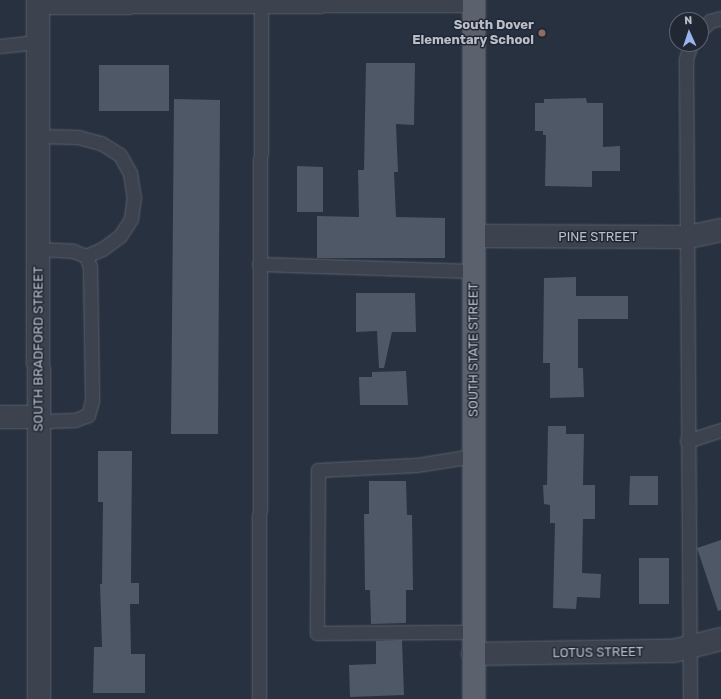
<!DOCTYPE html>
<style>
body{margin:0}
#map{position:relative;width:721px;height:699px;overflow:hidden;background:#28313f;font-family:Rubik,sans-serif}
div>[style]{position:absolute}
.building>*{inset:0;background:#4f5867}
.roads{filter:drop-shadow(0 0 1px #5a616c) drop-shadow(0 0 1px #5a616c)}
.lane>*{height:13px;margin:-6.5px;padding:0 6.5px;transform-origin:6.5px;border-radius:6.5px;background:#3c434f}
.street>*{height:22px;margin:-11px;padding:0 11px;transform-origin:11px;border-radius:11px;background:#3c434f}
.primary>*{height:22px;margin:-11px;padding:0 11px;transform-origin:11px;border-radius:11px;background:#5b626e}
.dots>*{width:11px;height:11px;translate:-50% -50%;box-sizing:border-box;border:2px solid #212834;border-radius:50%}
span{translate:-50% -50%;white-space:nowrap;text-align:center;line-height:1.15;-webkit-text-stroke:3px #212834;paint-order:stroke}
.poi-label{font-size:13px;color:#b9bec9;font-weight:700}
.right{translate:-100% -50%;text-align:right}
.street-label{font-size:13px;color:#b9bec9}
.north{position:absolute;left:669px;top:12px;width:40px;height:40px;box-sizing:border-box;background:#212834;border:1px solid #5e6470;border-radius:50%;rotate:357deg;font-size:11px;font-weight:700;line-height:16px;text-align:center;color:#b9bec9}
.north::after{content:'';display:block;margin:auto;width:14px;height:18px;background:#99b5ee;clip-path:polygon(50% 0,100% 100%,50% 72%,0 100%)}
</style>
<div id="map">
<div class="building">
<div style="clip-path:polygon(366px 63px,415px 63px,414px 125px,396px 124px,398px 172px,394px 172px,396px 217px,445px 218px,445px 258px,317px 258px,317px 216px,359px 217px,358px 170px,364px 170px)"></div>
<div style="clip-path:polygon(99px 65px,169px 65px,169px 111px,99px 111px)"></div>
<div style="clip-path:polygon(586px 98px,587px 103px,603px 103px,603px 147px,620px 146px,620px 171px,592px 171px,592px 187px,545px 186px,546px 135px,543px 135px,543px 131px,535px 131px,535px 103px,544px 103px,544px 99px)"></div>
<div style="clip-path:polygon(174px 99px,220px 100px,218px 434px,171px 434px)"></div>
<div style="clip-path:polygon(297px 166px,323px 167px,323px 212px,297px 212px)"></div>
<div style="clip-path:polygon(576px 277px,576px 296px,628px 296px,628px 319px,578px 319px,578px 368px,583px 368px,584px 397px,550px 398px,550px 363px,543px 363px,544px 278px)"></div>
<div style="clip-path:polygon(356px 293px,415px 293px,416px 332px,392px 332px,384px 368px,379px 368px,377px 331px,356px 332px)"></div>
<div style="clip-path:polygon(406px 371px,408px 405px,360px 405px,359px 377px,372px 377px,372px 372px)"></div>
<div style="clip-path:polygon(548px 426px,566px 426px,566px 434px,584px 434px,583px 485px,595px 485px,595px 519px,583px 519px,582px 573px,601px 574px,600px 598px,577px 597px,576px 609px,553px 608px,555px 523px,550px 523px,550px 505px,544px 504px,543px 485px,547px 485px)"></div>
<div style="clip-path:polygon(98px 451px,132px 451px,131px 583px,139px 583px,139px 604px,130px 604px,131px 654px,145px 654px,145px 693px,93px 693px,94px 647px,102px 647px,100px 584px,102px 584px,103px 502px,98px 502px)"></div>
<div style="clip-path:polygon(630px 476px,658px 476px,658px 505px,629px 505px)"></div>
<div style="clip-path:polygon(369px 481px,406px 481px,407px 515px,412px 515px,413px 590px,406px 590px,406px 623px,371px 624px,370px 590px,365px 590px,364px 514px,369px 514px)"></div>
<div style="clip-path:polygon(721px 540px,721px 610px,718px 611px,697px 548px)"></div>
<div style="clip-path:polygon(639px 558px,669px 558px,669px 604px,639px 604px)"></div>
<div style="clip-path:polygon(402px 640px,404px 695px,350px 697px,349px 665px,376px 664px,376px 641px)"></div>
</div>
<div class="roads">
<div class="lane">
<div style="left:701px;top:30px;width:13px;rotate:-45deg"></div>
<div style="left:710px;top:21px;width:11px;rotate:-15deg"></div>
<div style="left:0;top:46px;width:38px;rotate:-6deg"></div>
<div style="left:38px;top:136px;width:40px;rotate:1.4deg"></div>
<div style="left:78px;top:137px;width:24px;rotate:15deg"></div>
<div style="left:101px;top:143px;width:22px;rotate:32deg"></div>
<div style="left:120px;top:155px;width:21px;rotate:61deg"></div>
<div style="left:130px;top:173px;width:24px;rotate:81deg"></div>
<div style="left:134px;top:197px;width:22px;rotate:98deg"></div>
<div style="left:131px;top:219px;width:20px;rotate:123deg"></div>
<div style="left:120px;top:236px;width:22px;rotate:144deg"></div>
<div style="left:102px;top:249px;width:17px;rotate:156deg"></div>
<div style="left:38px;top:249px;width:35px;rotate:3deg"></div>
<div style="left:73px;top:251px;width:14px;rotate:21deg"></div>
<div style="left:86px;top:256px;width:12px;rotate:70deg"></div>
<div style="left:90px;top:267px;width:134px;rotate:89.1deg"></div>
<div style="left:92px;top:401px;width:15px;rotate:106deg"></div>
<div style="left:88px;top:415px;width:14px;rotate:159deg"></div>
<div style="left:75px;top:420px;width:36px;rotate:178deg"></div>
<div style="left:259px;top:264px;width:215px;rotate:1.9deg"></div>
<div style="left:687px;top:441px;width:36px;rotate:-18deg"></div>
<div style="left:473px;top:456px;width:58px;rotate:171deg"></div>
<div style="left:416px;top:465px;width:98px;rotate:177.1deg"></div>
<div style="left:318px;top:470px;width:163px;rotate:90.4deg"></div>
<div style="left:317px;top:633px;width:157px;rotate:-0.4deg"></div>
<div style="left:259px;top:699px;width:699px;rotate:-89.84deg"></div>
<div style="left:690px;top:699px;width:640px;rotate:-90.36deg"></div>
<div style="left:686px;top:59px;width:16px;rotate:-72deg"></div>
</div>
<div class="street">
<div style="left:38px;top:0;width:699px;rotate:89.92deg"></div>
<div style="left:38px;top:3px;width:436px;rotate:-0.3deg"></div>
<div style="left:475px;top:236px;width:213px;rotate:0.3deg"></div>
<div style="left:688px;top:237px;width:34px;rotate:-12deg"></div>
<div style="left:0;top:417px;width:39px"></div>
<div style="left:473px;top:654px;width:200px;rotate:-0.9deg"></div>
<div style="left:673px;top:651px;width:49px;rotate:-14deg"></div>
</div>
<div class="primary">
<div style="left:474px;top:699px;width:699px;rotate:-90deg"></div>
</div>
</div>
<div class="dots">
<div style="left:542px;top:33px;background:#8d6e63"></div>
</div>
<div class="poi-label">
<span class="right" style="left:534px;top:33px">South Dover<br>Elementary School</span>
</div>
<div class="street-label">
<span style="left:598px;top:237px">PINE STREET</span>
<span style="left:39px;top:349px;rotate:-90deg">SOUTH BRADFORD STREET</span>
<span style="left:474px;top:350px;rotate:-90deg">SOUTH STATE STREET</span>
<span style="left:598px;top:653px;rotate:-1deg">LOTUS STREET</span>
</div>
<div class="north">N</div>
</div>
